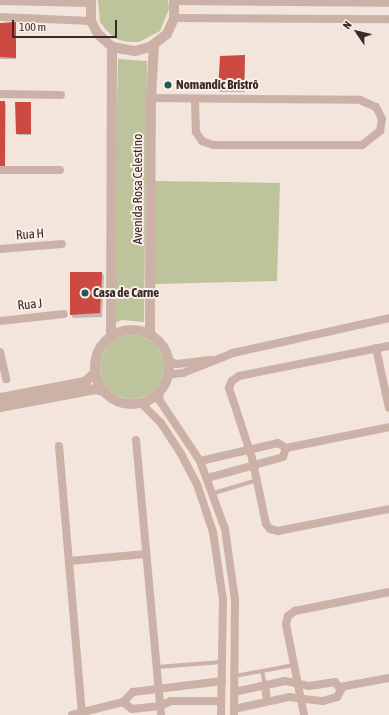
<!DOCTYPE html>
<meta charset="utf-8">
<style>
body{margin:0}
#map{position:relative;width:389px;height:715px;overflow:hidden;background:#f3e4dc;font-family:"Asap Condensed",sans-serif}
div>[style]{position:absolute}
.green>*{inset:0;background:#bdc39b}
.round{border-radius:50%}
.shadow>*{inset:0;background:#0003}
.building>*{inset:0;background:#cc4a41}
.service>*{height:4px;margin:-2px;padding:0 2px;transform-origin:2px;border-radius:2px;background:#ccb1a7}
.minor>*{height:8px;margin:-4px;padding:0 4px;transform-origin:4px;border-radius:4px;background:#ccb1a7}
.tertiary>*{height:10px;margin:-5px;padding:0 5px;transform-origin:5px;border-radius:5px;background:#ccb1a7}
.tertiary>.ring{margin:-5px;padding:0;box-sizing:content-box;background:none;border:10px solid #ccb1a7;border-radius:50%}
.dots>*{width:11px;height:11px;translate:-50% -50%;box-sizing:border-box;border:2px solid #fbefe8;border-radius:50%}
span{translate:-50% -50%;white-space:nowrap;text-align:center;line-height:1.15;-webkit-text-stroke:4px #fbefe8;paint-order:stroke}
.poi-label{font-size:13px;color:#382a28;font-weight:700}
.left{translate:0 -50%;text-align:left}
.street-label{font-size:13px;color:#382a28}
.north{position:absolute;left:337px;top:12px;width:40px;height:40px;-webkit-text-stroke:3px #fbefe8;paint-order:stroke;rotate:305deg;font-size:11px;font-weight:700;line-height:16px;text-align:center;color:#382a28}
.north::after{content:'';display:block;margin:auto;width:14px;height:18px;background:#382a28;clip-path:polygon(50% 0,100% 100%,50% 72%,0 100%)}
.scale{position:absolute;left:12px;top:20px;width:105px;height:18px;box-sizing:border-box;border:2px solid #382a28;border-top:0;padding-left:5px;font-size:12px;line-height:14px;white-space:nowrap;color:#382a28;-webkit-text-stroke:3px #fbefe8;paint-order:stroke}
</style>
<div id="map">
<div class="green">
<div style="clip-path:polygon(98px 0,168px 0,169px 9px,160px 31px,139px 42px,128px 42px,116px 39px,107px 31px,100px 22px)"></div>
<div style="clip-path:polygon(118px 59px,147px 61px,144px 322px,122px 320px,112px 324px)"></div>
<div style="clip-path:polygon(155px 181px,280px 183px,277px 281px,154px 284px)"></div>
<div class="round" style="left:100px;top:335px;width:64px;height:64px"></div>
</div>
<div class="shadow">
<div style="clip-path:polygon(16px 23px,16px 59px,0 59px,0 24px)"></div>
<div style="clip-path:polygon(245px 58px,245px 92px,220px 92px,219px 91px)"></div>
<div style="clip-path:polygon(0 102px,6px 104px,5px 168px)"></div>
<div style="clip-path:polygon(30px 103px,31px 135px,18px 135px,17px 134px)"></div>
<div style="clip-path:polygon(102px 273px,104px 276px,102px 317px,73px 318px,71px 314px)"></div>
</div>
<div class="building">
<div style="clip-path:polygon(16px 22px,16px 58px,0 57px,0 23px)"></div>
<div style="clip-path:polygon(245px 55px,244px 90px,218px 91px,220px 56px)"></div>
<div style="clip-path:polygon(0 101px,5px 101px,5px 167px,0 166px)"></div>
<div style="clip-path:polygon(15px 102px,31px 102px,31px 134px,16px 134px)"></div>
<div style="clip-path:polygon(70px 272px,102px 272px,100px 313px,70px 315px)"></div>
</div>
<div class="service">
<div style="left:214px;top:493px;width:45px;rotate:-16.8deg"></div>
<div style="left:157px;top:667px;width:65px;rotate:-4.4deg"></div>
<div style="left:262px;top:671px;width:14px;rotate:78deg"></div>
<div style="left:235px;top:676px;width:60px;rotate:-10.6deg"></div>
</div>
<div class="minor">
<div style="left:0;top:1px;width:90px;rotate:1.3deg"></div>
<div style="left:175px;top:1px;width:214px;rotate:0.5deg"></div>
<div style="left:0;top:17px;width:91px;rotate:2.5deg"></div>
<div style="left:174px;top:18px;width:215px;rotate:0.3deg"></div>
<div style="left:0;top:94px;width:61px;rotate:0.9deg"></div>
<div style="left:151px;top:98px;width:209px;rotate:0.5deg"></div>
<div style="left:360px;top:100px;width:17px;rotate:24deg"></div>
<div style="left:376px;top:107px;width:13px;rotate:63deg"></div>
<div style="left:382px;top:119px;width:12px;rotate:99deg"></div>
<div style="left:380px;top:131px;width:23px;rotate:142deg"></div>
<div style="left:362px;top:145px;width:149px;rotate:180deg"></div>
<div style="left:213px;top:145px;width:12px;rotate:-160deg"></div>
<div style="left:202px;top:141px;width:11px;rotate:-124deg"></div>
<div style="left:196px;top:132px;width:33px;rotate:-92deg"></div>
<div style="left:0;top:170px;width:60px"></div>
<div style="left:0;top:249px;width:62px;rotate:-4.6deg"></div>
<div style="left:0;top:321px;width:64px;rotate:-6.2deg"></div>
<div style="left:389px;top:346px;width:153px;rotate:168.7deg"></div>
<div style="left:239px;top:376px;width:9px;rotate:144deg"></div>
<div style="left:232px;top:381px;width:8px;rotate:113deg"></div>
<div style="left:229px;top:388px;width:74px;rotate:71.8deg"></div>
<div style="left:252px;top:458px;width:67px;rotate:78deg"></div>
<div style="left:266px;top:524px;width:6px;rotate:51deg"></div>
<div style="left:270px;top:529px;width:8px;rotate:14deg"></div>
<div style="left:278px;top:531px;width:113px;rotate:-11.2deg"></div>
<div style="left:376px;top:348px;width:61px;rotate:77.8deg"></div>
<div style="left:0;top:352px;width:28px;rotate:77deg"></div>
<div style="left:169px;top:361px;width:9px;rotate:21deg"></div>
<div style="left:177px;top:364px;width:35px;rotate:-7deg"></div>
<div style="left:168px;top:375px;width:15px;rotate:-8deg"></div>
<div style="left:183px;top:373px;width:54px;rotate:-21.8deg"></div>
<div style="left:233px;top:353px;width:160px;rotate:-12.6deg"></div>
<div style="left:159px;top:393px;width:8px;rotate:83deg"></div>
<div style="left:160px;top:401px;width:72px;rotate:56.3deg"></div>
<div style="left:200px;top:461px;width:72px;rotate:69.8deg"></div>
<div style="left:225px;top:529px;width:72px;rotate:82deg"></div>
<div style="left:235px;top:600px;width:115px;rotate:90.5deg"></div>
<div style="left:141px;top:403px;width:28px;rotate:45deg"></div>
<div style="left:161px;top:423px;width:37px;rotate:57deg"></div>
<div style="left:181px;top:454px;width:34px;rotate:62deg"></div>
<div style="left:197px;top:484px;width:51px;rotate:71.6deg"></div>
<div style="left:213px;top:532px;width:69px;rotate:81.6deg"></div>
<div style="left:223px;top:600px;width:115px;rotate:91deg"></div>
<div style="left:136px;top:440px;width:276px;rotate:84.8deg"></div>
<div style="left:59px;top:446px;width:270px;rotate:85.1deg"></div>
<div style="left:286px;top:448px;width:105px;rotate:-11.5deg"></div>
<div style="left:200px;top:461px;width:80px;rotate:-13deg"></div>
<div style="left:278px;top:443px;width:9px;rotate:32deg"></div>
<div style="left:286px;top:448px;width:9px;rotate:108deg"></div>
<div style="left:283px;top:457px;width:78px;rotate:164.4deg"></div>
<div style="left:69px;top:561px;width:77px;rotate:-5.2deg"></div>
<div style="left:265px;top:685px;width:16px;rotate:83deg"></div>
<div style="left:340px;top:687px;width:50px;rotate:-10.4deg"></div>
<div style="left:123px;top:702px;width:11px;rotate:38deg"></div>
<div style="left:132px;top:709px;width:28px;rotate:-6deg"></div>
<div style="left:160px;top:706px;width:12px;rotate:-24deg"></div>
<div style="left:171px;top:701px;width:50px"></div>
<div style="left:234px;top:709px;width:56px;rotate:-12.3deg"></div>
<div style="left:289px;top:697px;width:34px;rotate:7deg"></div>
<div style="left:323px;top:701px;width:15px;rotate:-16deg"></div>
<div style="left:337px;top:697px;width:8px;rotate:-60deg"></div>
<div style="left:341px;top:690px;width:10px;rotate:-127deg"></div>
<div style="left:335px;top:682px;width:26px;rotate:171deg"></div>
<div style="left:309px;top:686px;width:25px;rotate:-168deg"></div>
<div style="left:285px;top:681px;width:52px;rotate:167.8deg"></div>
<div style="left:72px;top:715px;width:53px;rotate:-14.3deg"></div>
<div style="left:123px;top:702px;width:14px;rotate:-45deg"></div>
<div style="left:133px;top:692px;width:90px;rotate:-7deg"></div>
<div style="left:304px;top:715px;width:93px;rotate:-101.2deg"></div>
<div style="left:286px;top:624px;width:8px;rotate:-76deg"></div>
<div style="left:288px;top:616px;width:9px;rotate:-36deg"></div>
<div style="left:295px;top:611px;width:96px;rotate:-11.4deg"></div>
</div>
<div class="tertiary">
<div style="left:91px;top:0;width:21px;rotate:90deg"></div>
<div style="left:91px;top:21px;width:15px;rotate:62deg"></div>
<div style="left:98px;top:34px;width:19px;rotate:43deg"></div>
<div style="left:112px;top:47px;width:23px;rotate:10deg"></div>
<div style="left:135px;top:51px;width:16px;rotate:-15deg"></div>
<div style="left:150px;top:47px;width:21px;rotate:-37deg"></div>
<div style="left:167px;top:34px;width:17px;rotate:-66deg"></div>
<div style="left:174px;top:18px;width:18px;rotate:-90deg"></div>
<div class="ring" style="left:95px;top:330px;width:64px;height:64px"></div>
<div style="left:150px;top:334px;width:236px;rotate:-89.8deg"></div>
<div style="left:151px;top:98px;width:54px;rotate:-86.8deg"></div>
<div style="left:111px;top:337px;width:290px;rotate:-89.8deg"></div>
<div style="left:0;top:398px;width:86px;rotate:-10.7deg"></div>
<div style="left:85px;top:382px;width:13px;rotate:-42deg"></div>
<div style="left:0;top:407px;width:97px;rotate:-10.7deg"></div>
<div style="left:95px;top:389px;width:9px;rotate:13deg"></div>
</div>
<div class="dots">
<div style="left:168px;top:85px;background:#1b5c55"></div>
<div style="left:85px;top:293px;background:#1b5c55"></div>
</div>
<div class="poi-label">
<span class="left" style="left:176px;top:85px">Nomandic Bristrô</span>
<span class="left" style="left:93px;top:293px">Casa de Carne</span>
</div>
<div class="street-label">
<span style="left:138px;top:189px;rotate:-90deg">Avenida Rosa Celestino</span>
<span style="left:30px;top:235px;rotate:-4deg">Rua H</span>
<span style="left:30px;top:305px;rotate:-6deg">Rua J</span>
</div>
<div class="north">N</div>
<div class="scale">100 m</div>
</div>
